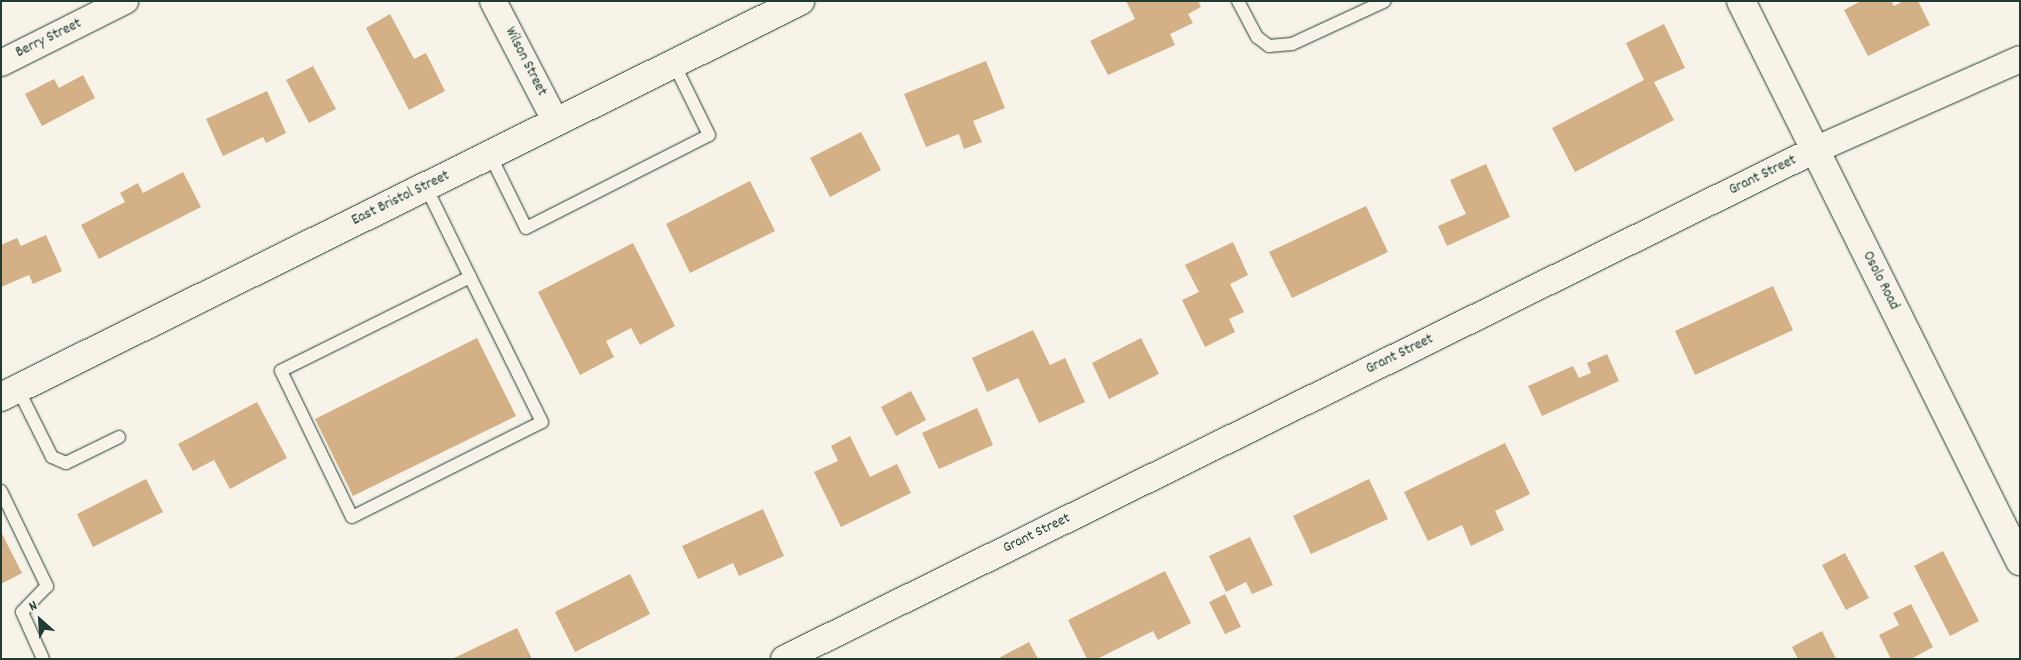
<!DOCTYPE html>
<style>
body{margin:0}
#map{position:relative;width:2021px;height:660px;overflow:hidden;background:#f7f3e8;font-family:Dekko,sans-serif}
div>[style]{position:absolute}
.building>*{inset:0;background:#d3b085}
.roads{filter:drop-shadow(0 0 1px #1f3d34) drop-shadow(0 0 1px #1f3d34)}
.service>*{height:12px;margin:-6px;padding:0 6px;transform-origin:6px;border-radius:6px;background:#f7f3e8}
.minor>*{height:26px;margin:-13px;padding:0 13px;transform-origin:13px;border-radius:13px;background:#f7f3e8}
.tertiary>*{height:28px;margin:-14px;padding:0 14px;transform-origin:14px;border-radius:14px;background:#f7f3e8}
.secondary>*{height:28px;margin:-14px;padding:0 14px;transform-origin:14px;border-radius:14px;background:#f7f3e8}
span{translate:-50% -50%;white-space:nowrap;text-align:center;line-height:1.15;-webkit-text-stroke:5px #f7f3e8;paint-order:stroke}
.street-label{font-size:15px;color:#1f3d34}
.frame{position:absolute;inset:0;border:2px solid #1f3d34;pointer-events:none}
.north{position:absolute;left:15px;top:595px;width:50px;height:50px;-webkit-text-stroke:4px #f7f3e8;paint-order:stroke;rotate:334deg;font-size:14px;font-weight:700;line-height:20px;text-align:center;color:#1f3d34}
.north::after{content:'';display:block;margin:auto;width:18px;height:22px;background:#1f3d34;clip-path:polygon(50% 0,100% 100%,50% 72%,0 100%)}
</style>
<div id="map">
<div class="building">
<div style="clip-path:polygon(1126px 1px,1198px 1px,1201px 7px,1188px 14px,1193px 23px,1170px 34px,1175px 45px,1108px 75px,1090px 41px,1135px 19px)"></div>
<div style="clip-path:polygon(1861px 1px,1891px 1px,1894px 6px,1903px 1px,1918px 1px,1930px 25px,1868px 56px,1844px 10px)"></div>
<div style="clip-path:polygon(390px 14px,414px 59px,426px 53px,445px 91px,409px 110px,366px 28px)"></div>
<div style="clip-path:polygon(1664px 24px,1685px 68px,1654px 82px,1674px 120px,1575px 172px,1552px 128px,1644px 80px,1626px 43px)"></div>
<div style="clip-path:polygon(986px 61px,1005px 108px,973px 121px,982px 142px,964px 149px,959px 134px,926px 147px,904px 94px)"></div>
<div style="clip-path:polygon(313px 66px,336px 109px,309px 123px,286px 80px)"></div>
<div style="clip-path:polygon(83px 75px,95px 98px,42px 126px,25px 94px,54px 79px,59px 88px)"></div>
<div style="clip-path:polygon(267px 91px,286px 133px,266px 143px,263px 137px,223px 156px,206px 119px)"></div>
<div style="clip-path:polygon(861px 132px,881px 170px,830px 197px,810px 158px)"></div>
<div style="clip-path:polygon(1486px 164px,1510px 217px,1447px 246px,1438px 226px,1466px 214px,1450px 180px)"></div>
<div style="clip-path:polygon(183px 172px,201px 207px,99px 259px,81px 225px,125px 202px,120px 193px,138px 183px,143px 193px)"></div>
<div style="clip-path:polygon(750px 181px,775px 231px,690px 273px,666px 224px)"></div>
<div style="clip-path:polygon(1366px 206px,1388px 252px,1292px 298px,1269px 252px)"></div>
<div style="clip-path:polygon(46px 235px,62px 271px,33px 284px,29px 275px,1px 287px,1px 245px,17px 238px,21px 246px)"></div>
<div style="clip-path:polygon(1233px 242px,1248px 275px,1230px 284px,1244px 312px,1229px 319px,1235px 332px,1205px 347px,1182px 300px,1199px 292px,1185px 265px)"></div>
<div style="clip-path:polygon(633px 243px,675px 326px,640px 345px,631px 328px,606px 341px,614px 357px,580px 375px,538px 292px)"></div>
<div style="clip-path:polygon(1773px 286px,1793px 330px,1695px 375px,1675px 331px)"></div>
<div style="clip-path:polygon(1033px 330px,1050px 365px,1065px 358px,1085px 402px,1039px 423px,1018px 378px,987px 392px,972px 358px)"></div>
<div style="clip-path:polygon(477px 338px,516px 416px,353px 496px,315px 419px)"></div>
<div style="clip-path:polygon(1141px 338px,1159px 374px,1109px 399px,1092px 363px)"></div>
<div style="clip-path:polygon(1607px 354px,1619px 381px,1542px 416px,1528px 386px,1573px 366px,1579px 378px,1591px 373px,1587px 363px)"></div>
<div style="clip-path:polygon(911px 391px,926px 420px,896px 436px,881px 407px)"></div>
<div style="clip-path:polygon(257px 402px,287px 458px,230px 489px,214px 460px,193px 471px,178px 444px)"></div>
<div style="clip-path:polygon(977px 408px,993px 445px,939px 469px,922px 433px)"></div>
<div style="clip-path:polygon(850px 436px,870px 477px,897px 464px,911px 493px,841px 527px,814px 472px,838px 461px,831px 446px)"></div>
<div style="clip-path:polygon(1505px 443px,1530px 494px,1495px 511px,1504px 530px,1471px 546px,1462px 525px,1428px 541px,1404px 492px)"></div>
<div style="clip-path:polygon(146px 479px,163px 512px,93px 547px,77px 514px)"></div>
<div style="clip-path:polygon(1369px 479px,1388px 519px,1311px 554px,1293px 516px)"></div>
<div style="clip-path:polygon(763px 509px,784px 556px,739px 576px,733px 563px,698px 579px,682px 546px)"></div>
<div style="clip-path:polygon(1px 532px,22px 573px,1px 584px)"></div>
<div style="clip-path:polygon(1250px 537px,1273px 585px,1252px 594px,1246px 582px,1226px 592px,1209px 556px)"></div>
<div style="clip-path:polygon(1943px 551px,1979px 621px,1950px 636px,1914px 566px)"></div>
<div style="clip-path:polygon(1845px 553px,1869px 598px,1846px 610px,1822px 565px)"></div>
<div style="clip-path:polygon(1165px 571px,1191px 623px,1158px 640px,1153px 631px,1097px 659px,1087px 659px,1068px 620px)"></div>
<div style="clip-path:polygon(630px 574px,650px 614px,575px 652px,555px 612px)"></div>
<div style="clip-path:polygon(1225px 594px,1241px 627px,1225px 634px,1209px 602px)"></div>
<div style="clip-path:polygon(1911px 604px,1933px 647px,1911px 659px,1891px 659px,1879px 635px,1899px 625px,1893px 613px)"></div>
<div style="clip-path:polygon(517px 628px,532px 659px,452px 659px)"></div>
<div style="clip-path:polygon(1822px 631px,1836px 659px,1798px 659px,1792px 647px)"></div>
<div style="clip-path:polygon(1029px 642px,1038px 659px,997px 659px)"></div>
</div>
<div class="roads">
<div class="service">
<div style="left:1238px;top:1px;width:41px;rotate:62.2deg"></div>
<div style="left:1257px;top:37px;width:15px;rotate:37deg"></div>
<div style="left:1269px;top:46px;width:23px;rotate:-5deg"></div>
<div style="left:1292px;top:44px;width:102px;rotate:-24.8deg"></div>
<div style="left:490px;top:155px;width:81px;rotate:63.7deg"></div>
<div style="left:526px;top:228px;width:205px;rotate:-26.9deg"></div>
<div style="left:709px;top:135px;width:79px;rotate:-116.2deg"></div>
<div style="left:426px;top:187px;width:100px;rotate:63.9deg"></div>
<div style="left:470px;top:277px;width:211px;rotate:153.6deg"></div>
<div style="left:281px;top:371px;width:162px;rotate:64.1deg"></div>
<div style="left:352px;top:517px;width:212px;rotate:-26.6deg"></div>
<div style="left:542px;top:422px;width:162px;rotate:-116.4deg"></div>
<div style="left:18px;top:389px;width:76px;rotate:63.4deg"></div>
<div style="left:52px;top:457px;width:15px;rotate:23deg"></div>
<div style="left:66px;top:463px;width:59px;rotate:-26.1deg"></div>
<div style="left:1px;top:491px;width:106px;rotate:64.2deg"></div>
<div style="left:47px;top:586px;width:36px;rotate:134deg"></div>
<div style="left:22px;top:612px;width:51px;rotate:65.9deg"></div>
</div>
<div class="minor">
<div style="left:493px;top:1px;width:136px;rotate:62.5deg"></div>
<div style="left:1px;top:63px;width:139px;rotate:-26.6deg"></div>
<div style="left:784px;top:659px;width:1150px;rotate:-26.28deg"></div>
<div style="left:1815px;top:150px;width:224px;rotate:-23.9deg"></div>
</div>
<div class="tertiary">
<div style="left:1741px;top:1px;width:626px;rotate:63.52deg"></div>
</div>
<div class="secondary">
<div style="left:1px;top:397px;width:892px;rotate:-26.36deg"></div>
</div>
</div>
<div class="street-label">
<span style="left:49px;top:39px;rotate:-26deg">Berry Street</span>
<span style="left:525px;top:62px;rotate:63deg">Wilson Street</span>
<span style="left:1763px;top:176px;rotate:-26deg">Grant Street</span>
<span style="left:401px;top:199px;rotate:-26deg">East Bristol Street</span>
<span style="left:1880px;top:281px;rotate:63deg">Osolo Road</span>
<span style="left:1400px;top:355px;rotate:-26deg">Grant Street</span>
<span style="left:1037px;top:534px;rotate:-26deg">Grant Street</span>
</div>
<div class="frame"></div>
<div class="north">N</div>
</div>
